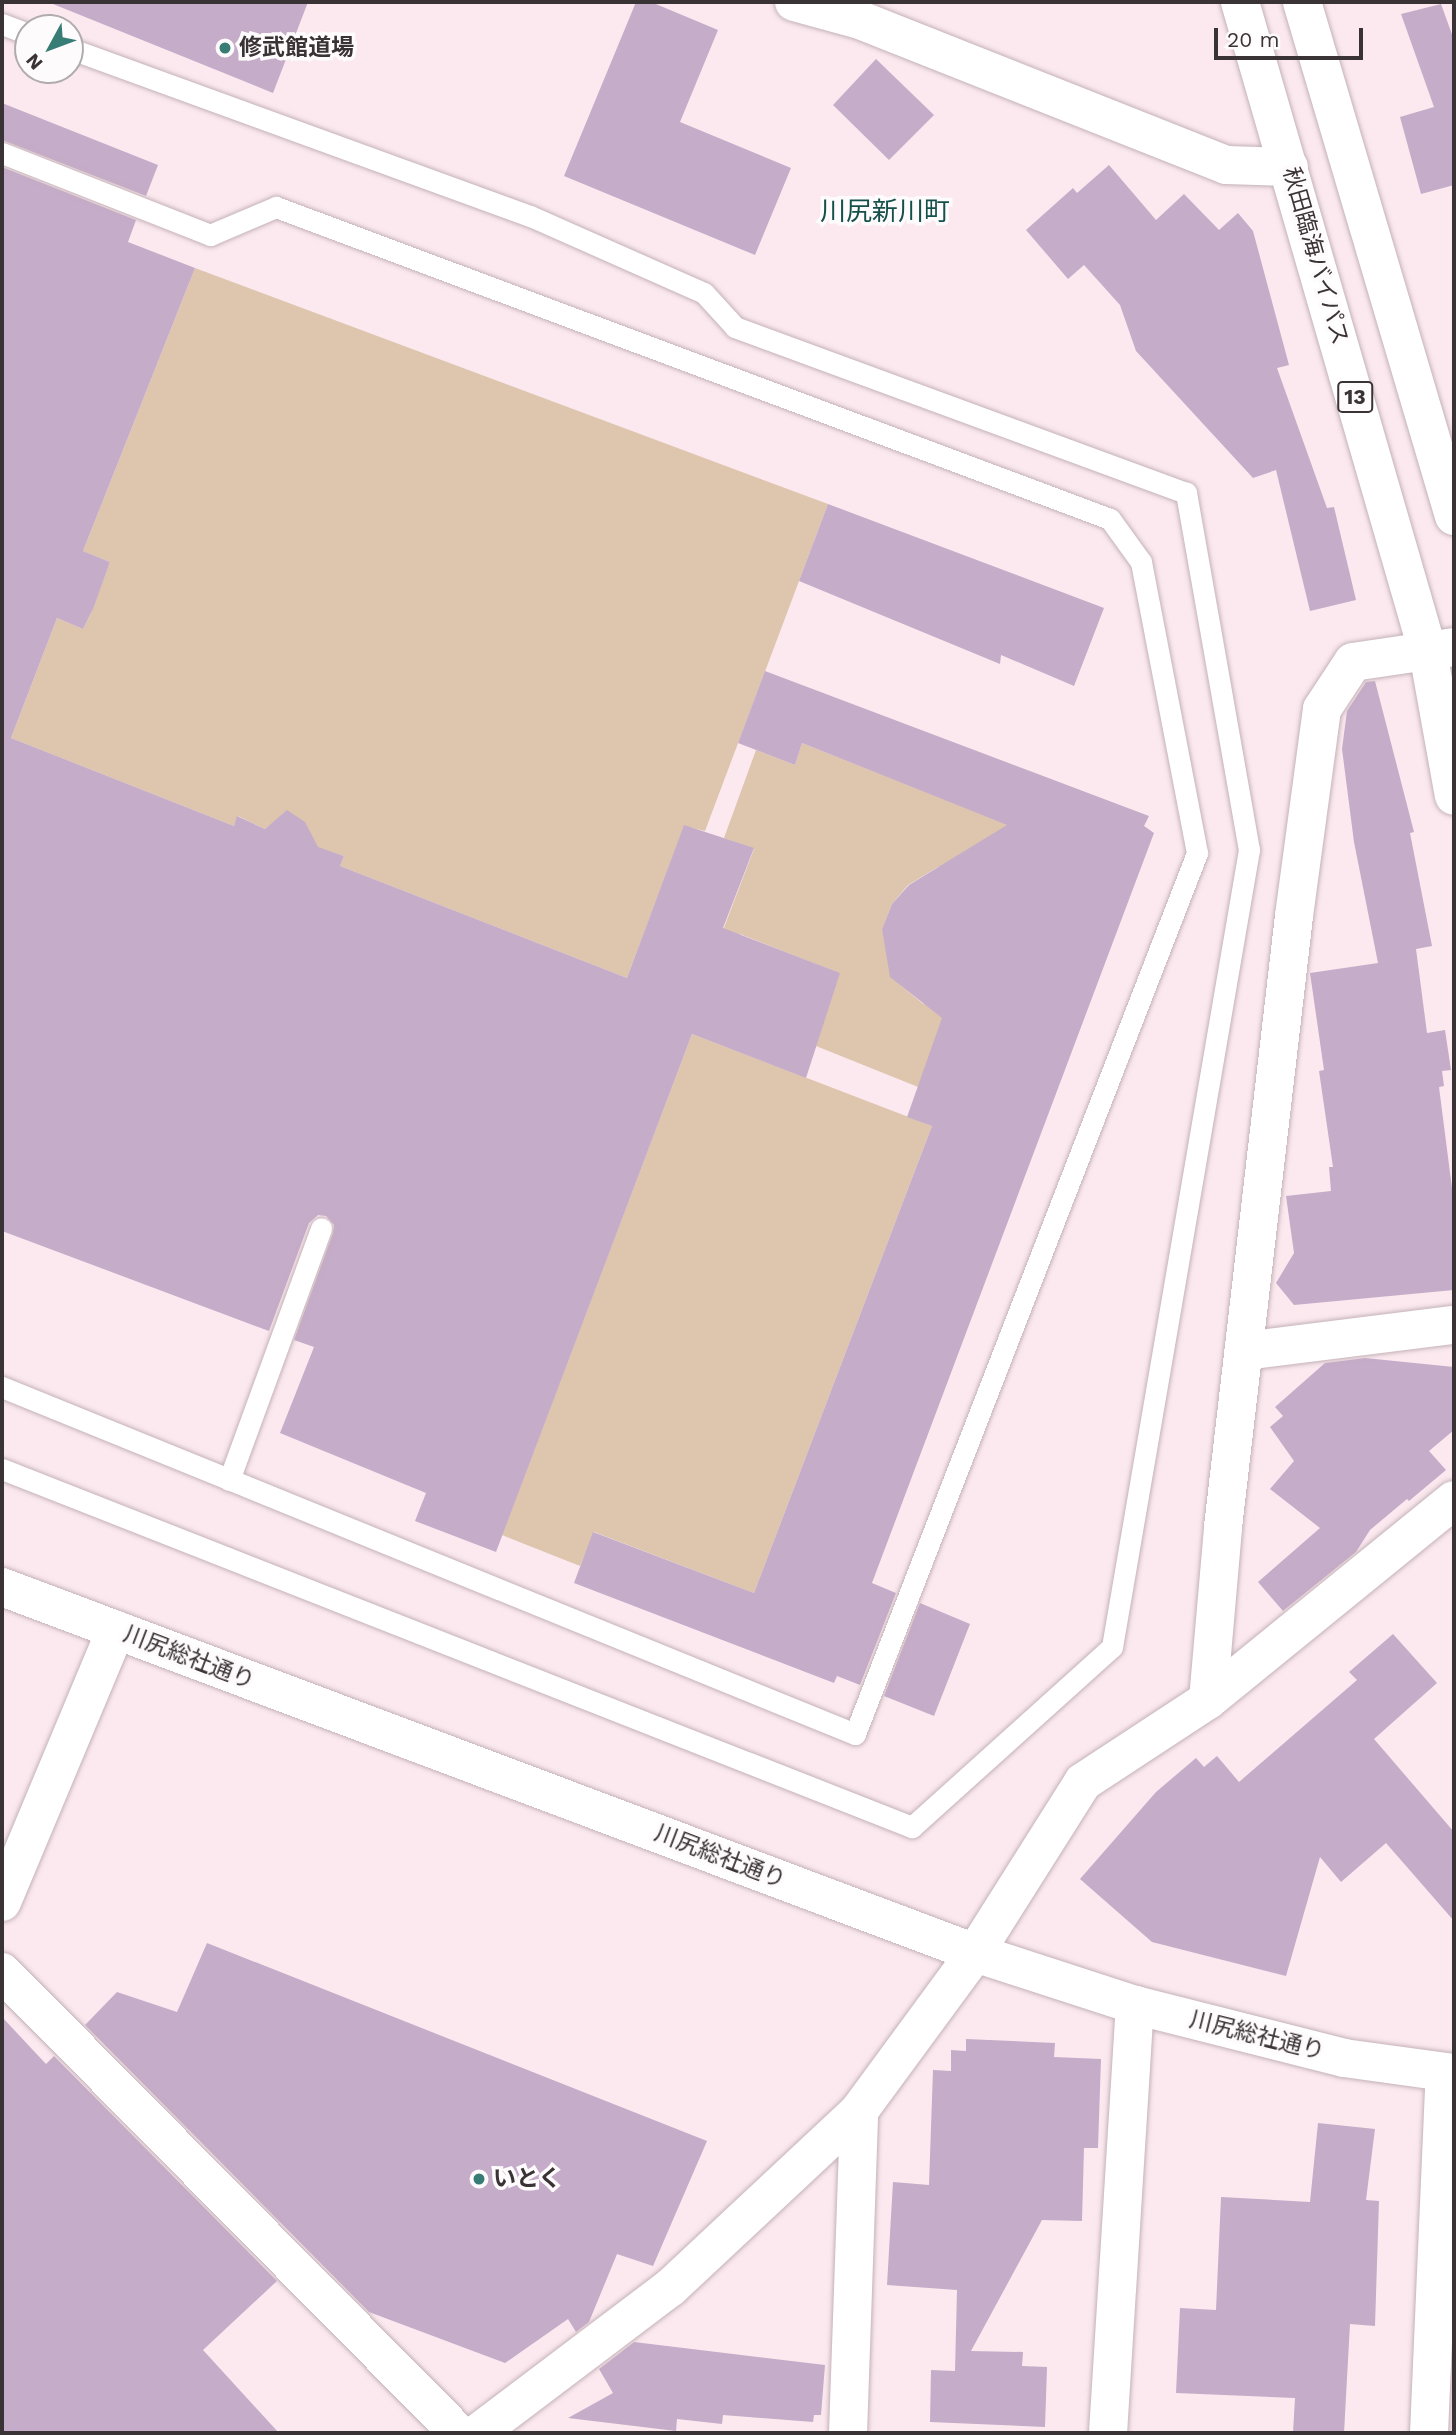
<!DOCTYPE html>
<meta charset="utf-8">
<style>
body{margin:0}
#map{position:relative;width:1456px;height:2435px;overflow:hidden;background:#fbe9ef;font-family:"Work Sans","Noto Sans JP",sans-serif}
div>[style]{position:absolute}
.green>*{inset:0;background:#dec5ae}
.building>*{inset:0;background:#c5acc9}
.roads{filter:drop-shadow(0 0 2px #c4b2b8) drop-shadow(0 0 2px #c4b2b8)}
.lane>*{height:21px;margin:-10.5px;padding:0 10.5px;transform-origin:10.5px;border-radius:10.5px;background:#fff}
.street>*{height:38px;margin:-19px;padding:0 19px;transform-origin:19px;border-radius:19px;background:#fff}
.secondary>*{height:38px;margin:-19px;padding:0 19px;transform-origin:19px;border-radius:19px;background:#fff}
.highway>*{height:38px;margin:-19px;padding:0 19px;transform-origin:19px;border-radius:19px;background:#fff}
.dots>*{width:19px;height:19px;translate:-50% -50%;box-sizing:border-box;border:4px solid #fefbfc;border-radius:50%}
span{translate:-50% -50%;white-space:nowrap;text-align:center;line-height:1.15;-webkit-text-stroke:7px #fefbfc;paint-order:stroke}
.shield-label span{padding:2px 5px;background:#fefbfc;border:2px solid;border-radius:5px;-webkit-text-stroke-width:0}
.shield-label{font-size:21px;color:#3a3335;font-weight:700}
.poi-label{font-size:23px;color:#3a3335;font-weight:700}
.left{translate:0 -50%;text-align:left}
.street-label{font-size:23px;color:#3a3335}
.quarter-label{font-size:26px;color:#15504a}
.frame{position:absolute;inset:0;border:4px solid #3a3335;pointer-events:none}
.north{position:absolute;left:14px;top:14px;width:70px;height:70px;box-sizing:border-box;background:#fefbfc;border:2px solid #b0abac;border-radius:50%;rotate:229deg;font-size:19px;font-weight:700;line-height:28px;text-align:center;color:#3a3335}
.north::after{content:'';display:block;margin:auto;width:24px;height:32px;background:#377d75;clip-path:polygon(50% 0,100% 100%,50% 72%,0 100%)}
.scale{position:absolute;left:1214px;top:28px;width:149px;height:32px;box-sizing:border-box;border:4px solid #3a3335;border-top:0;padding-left:9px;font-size:21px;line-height:24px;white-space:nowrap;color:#3a3335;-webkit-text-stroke:5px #fefbfc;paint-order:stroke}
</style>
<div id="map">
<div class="green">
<div style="clip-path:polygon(195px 268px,828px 504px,705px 831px,684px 826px,627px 978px,340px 866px,344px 856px,309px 845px,281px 816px,265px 829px,238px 816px,234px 826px,11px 738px,57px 618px,83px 629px,91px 613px,110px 562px,83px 551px)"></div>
<div style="clip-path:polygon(802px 743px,1056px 844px,962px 865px,938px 867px,908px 885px,892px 904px,882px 929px,898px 983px,922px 1003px,944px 1014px,958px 1103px,816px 1046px,839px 973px,740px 934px,714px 1006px,697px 998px,754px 849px,724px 838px,756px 750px,795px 765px)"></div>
<div style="clip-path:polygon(692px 1034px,932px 1126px,754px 1593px,594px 1532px,580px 1566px,502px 1535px)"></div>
</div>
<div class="building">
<div style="clip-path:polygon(48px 2px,308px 2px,273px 93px)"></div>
<div style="clip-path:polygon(636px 2px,651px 2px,718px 30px,680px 122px,791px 168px,755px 255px,564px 176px)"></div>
<div style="clip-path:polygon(1441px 4px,1454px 40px,1454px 185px,1421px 194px,1400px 117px,1434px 107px,1401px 14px)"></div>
<div style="clip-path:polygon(876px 59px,934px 115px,889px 160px,833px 105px)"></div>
<div style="clip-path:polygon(2px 103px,158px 165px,146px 196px,2px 140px)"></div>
<div style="clip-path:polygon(1109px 165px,1156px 220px,1184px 194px,1219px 230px,1238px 213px,1253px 231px,1289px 365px,1277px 368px,1327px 508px,1334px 507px,1356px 600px,1310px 611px,1276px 470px,1253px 478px,1136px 351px,1120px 305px,1084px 265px,1068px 279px,1026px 230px,1073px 188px,1077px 193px)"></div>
<div style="clip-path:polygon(2px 167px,136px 220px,128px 242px,195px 268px,83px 551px,110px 562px,93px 609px,83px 629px,57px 618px,11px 738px,234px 826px,237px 816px,265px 829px,287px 810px,305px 822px,318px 847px,344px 856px,340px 866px,627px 978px,684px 825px,754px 848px,723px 928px,840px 973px,806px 1078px,692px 1034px,496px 1552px,415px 1521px,426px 1493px,280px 1433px,314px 1347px,294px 1340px,333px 1233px,334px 1225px,326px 1216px,318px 1215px,309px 1223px,269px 1331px,2px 1231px)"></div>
<div style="clip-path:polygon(828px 504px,1104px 608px,1074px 686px,1001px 655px,1000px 664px,799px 581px)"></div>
<div style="clip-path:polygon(765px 671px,1149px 816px,1144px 826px,1154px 833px,872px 1583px,896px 1593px,860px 1685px,837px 1676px,834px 1683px,574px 1583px,593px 1532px,754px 1593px,932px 1126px,907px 1117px,942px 1018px,890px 977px,882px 929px,892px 904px,909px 885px,1007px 825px,802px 743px,795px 765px,738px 743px)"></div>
<div style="clip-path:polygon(1375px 681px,1414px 832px,1410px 833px,1432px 946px,1416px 949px,1427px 1033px,1445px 1030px,1451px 1070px,1442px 1071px,1444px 1086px,1439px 1087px,1454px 1204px,1454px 1290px,1294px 1305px,1276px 1283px,1294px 1253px,1286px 1196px,1331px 1191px,1329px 1167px,1333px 1167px,1319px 1071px,1324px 1070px,1310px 973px,1378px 963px,1354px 842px,1342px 749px,1347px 711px,1366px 682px)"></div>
<div style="clip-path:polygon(1365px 1358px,1454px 1367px,1454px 1430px,1429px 1451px,1446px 1470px,1409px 1501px,1407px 1499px,1370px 1530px,1356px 1552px,1283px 1611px,1258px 1582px,1320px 1528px,1270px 1489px,1294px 1461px,1270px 1427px,1283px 1416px,1275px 1407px,1325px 1363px)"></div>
<div style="clip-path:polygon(920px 1603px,970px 1624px,934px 1716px,884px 1696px)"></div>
<div style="clip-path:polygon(1393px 1634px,1437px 1683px,1374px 1739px,1454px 1832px,1454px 1921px,1386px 1843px,1341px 1882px,1320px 1857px,1286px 1976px,1152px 1942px,1080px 1879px,1156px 1792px,1196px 1758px,1204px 1767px,1217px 1756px,1239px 1782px,1357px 1680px,1349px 1672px)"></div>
<div style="clip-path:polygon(207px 1943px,707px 2141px,653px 2266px,617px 2254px,589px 2322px,576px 2332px,568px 2319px,505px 2363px,369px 2312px,85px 2025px,117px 1992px,177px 2012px)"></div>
<div style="clip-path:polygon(2px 2017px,46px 2064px,54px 2056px,277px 2281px,203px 2350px,279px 2433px,2px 2433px)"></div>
<div style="clip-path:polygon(966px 2039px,1055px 2043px,1054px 2057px,1101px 2059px,1098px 2148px,1084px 2148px,1082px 2221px,1042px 2220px,971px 2351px,1023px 2352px,1022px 2366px,1047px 2367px,1045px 2427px,930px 2422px,931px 2370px,955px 2371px,957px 2290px,887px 2285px,893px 2182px,929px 2185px,933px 2070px,951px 2071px,951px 2050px,966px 2051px)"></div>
<div style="clip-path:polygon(1318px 2123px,1375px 2129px,1366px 2200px,1379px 2201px,1375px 2326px,1350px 2324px,1344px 2433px,1293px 2433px,1295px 2398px,1176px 2393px,1180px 2308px,1216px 2310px,1221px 2197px,1310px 2202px)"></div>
<div style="clip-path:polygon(634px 2342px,825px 2365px,821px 2415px,814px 2415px,813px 2422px,723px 2415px,722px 2424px,677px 2419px,676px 2431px,568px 2418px,613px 2393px,599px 2369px)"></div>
</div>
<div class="roads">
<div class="lane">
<div style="left:2px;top:24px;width:28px;rotate:21deg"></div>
<div style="left:2px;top:153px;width:224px;rotate:21.5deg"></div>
<div style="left:210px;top:235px;width:72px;rotate:-23deg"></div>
<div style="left:276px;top:207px;width:890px;rotate:20.51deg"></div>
<div style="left:1110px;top:519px;width:53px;rotate:54.2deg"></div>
<div style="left:1141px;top:562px;width:296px;rotate:79.1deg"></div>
<div style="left:1197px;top:853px;width:945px;rotate:111.22deg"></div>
<div style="left:855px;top:1734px;width:921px;rotate:-157.86deg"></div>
<div style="left:2px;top:1469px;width:978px;rotate:21.48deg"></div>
<div style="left:912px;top:1827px;width:269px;rotate:-42deg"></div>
<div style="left:1112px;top:1647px;width:809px;rotate:-80.25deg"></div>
<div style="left:1249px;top:850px;width:363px;rotate:-100deg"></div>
<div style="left:1186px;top:493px;width:481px;rotate:-159.8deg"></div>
<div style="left:735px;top:327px;width:46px;rotate:-132.4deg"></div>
<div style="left:704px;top:293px;width:190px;rotate:-156.1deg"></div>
<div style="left:530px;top:216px;width:489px;rotate:-160deg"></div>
<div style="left:229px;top:1480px;width:268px;rotate:-69.9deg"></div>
</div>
<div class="street">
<div style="left:794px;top:2px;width:68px;rotate:15.3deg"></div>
<div style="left:860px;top:20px;width:394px;rotate:21.6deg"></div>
<div style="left:1226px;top:165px;width:63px;rotate:1.8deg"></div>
<div style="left:1244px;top:1351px;width:212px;rotate:-7.1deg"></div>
<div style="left:1208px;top:1700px;width:174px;rotate:-85deg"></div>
<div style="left:1223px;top:1527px;width:615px;rotate:-83.37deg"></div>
<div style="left:1294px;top:916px;width:209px;rotate:-82.3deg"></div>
<div style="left:1322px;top:709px;width:56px;rotate:-56.6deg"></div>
<div style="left:1353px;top:662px;width:102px;rotate:-8.4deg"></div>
<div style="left:2px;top:1902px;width:295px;rotate:-67.3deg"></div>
<div style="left:2px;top:1972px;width:648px;rotate:45.31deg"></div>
<div style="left:478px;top:2433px;width:241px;rotate:-37.1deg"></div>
<div style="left:670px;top:2288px;width:259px;rotate:-43.1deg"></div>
<div style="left:859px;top:2111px;width:196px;rotate:-53.7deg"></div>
<div style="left:975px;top:1953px;width:202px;rotate:-57.7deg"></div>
<div style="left:1083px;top:1782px;width:149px;rotate:-33.3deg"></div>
<div style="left:1208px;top:1700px;width:317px;rotate:-39.1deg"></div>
<div style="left:848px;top:2433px;width:322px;rotate:-88deg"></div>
<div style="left:1108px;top:2433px;width:429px;rotate:-86.4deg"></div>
<div style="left:1429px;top:2433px;width:361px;rotate:-87.5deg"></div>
</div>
<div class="secondary">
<div style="left:2px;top:1587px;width:1040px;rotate:20.61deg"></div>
<div style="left:975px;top:1953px;width:168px;rotate:18deg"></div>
<div style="left:1135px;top:2005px;width:216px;rotate:14.2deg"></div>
<div style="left:1344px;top:2058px;width:111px;rotate:7.8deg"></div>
</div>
<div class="highway">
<div style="left:1240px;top:2px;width:677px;rotate:73.87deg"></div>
<div style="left:1428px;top:652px;width:146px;rotate:79.8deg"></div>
<div style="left:1302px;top:2px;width:536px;rotate:73.53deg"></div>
</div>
</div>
<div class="dots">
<div style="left:225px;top:48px;background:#377d75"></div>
<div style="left:479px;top:2179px;background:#377d75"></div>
</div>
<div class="shield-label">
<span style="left:1355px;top:397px">13</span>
</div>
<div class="poi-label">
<span class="left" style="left:239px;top:48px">修武館道場</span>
<span class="left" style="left:493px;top:2179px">いとく</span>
</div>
<div class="street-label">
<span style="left:1315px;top:256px;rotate:74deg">秋田臨海バイパス</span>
<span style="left:189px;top:1658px;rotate:21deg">川尻総社通り</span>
<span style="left:720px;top:1857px;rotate:21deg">川尻総社通り</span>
<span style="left:1257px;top:2036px;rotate:14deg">川尻総社通り</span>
</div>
<div class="quarter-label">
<span style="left:885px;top:212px">川尻新川町</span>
</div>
<div class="frame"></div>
<div class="north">N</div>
<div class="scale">20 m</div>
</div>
